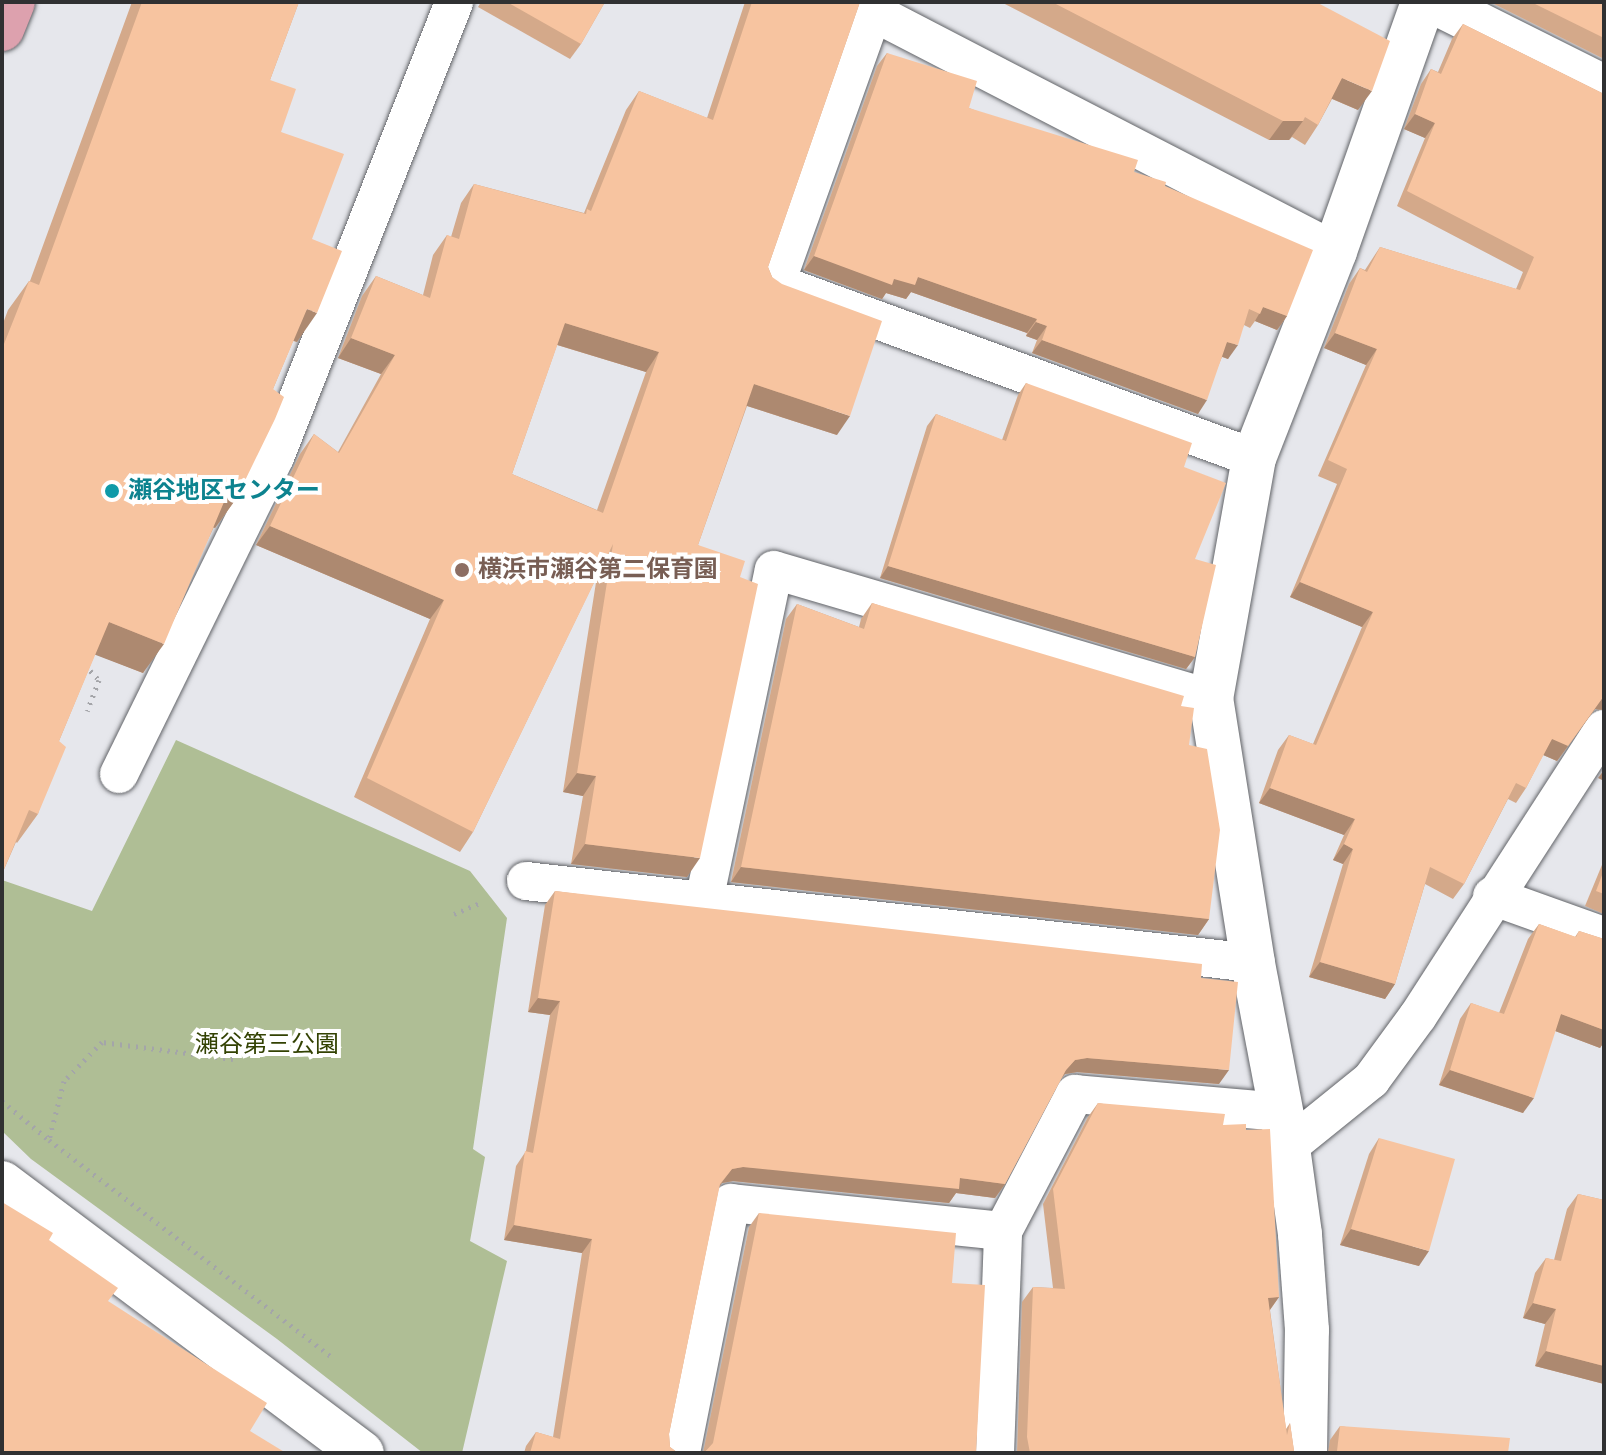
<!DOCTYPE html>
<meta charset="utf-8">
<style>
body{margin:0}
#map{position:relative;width:1606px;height:1455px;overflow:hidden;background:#e6e7ec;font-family:"Roboto Condensed","Noto Sans JP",sans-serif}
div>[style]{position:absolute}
.green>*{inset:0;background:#afbe95}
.path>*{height:5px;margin-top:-2.5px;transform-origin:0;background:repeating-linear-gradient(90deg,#a4a5a9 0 2px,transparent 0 8px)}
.roads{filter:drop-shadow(0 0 2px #626468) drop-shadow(0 0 2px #626468)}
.lane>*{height:38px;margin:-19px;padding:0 19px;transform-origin:19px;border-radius:19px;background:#fff}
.street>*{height:44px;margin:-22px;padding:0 22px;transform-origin:22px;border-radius:22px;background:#fff}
.primary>*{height:44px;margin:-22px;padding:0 22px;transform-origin:22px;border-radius:22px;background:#dda1ae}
.wall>*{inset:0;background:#d4a98a}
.shaded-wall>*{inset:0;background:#ad8970}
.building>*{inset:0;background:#f7c4a0}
.dots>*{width:22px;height:22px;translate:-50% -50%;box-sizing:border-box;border:4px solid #fff;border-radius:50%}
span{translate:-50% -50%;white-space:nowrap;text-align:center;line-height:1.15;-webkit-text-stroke:8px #fff;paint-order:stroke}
.culture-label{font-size:24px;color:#0d838f;font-weight:700}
.left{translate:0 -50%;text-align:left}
.education-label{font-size:24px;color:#785e54;font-weight:700}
.park-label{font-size:24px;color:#334203}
.frame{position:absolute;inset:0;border:4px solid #303132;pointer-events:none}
</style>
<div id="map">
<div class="green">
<div style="clip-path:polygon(176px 740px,470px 871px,507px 918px,473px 1149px,485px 1157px,470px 1241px,507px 1261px,462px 1453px,423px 1453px,277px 1339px,31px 1159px,2px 1131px,2px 880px,92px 911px)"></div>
</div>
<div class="path">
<div style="left:85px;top:665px;width:21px;rotate:47deg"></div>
<div style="left:99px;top:680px;width:33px;rotate:111deg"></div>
<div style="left:454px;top:914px;width:30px;rotate:-23deg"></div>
<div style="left:249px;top:1032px;width:31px;rotate:121deg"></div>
<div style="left:233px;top:1059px;width:132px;rotate:-172.6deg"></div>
<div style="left:102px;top:1042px;width:54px;rotate:134.3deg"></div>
<div style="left:64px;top:1081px;width:61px;rotate:104.3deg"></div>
<div style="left:49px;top:1140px;width:355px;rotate:37.5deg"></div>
<div style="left:2px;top:1101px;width:61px;rotate:39.7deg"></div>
</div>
<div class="roads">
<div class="lane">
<div style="left:1254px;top:458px;width:509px;rotate:-159.89deg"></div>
<div style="left:776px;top:283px;width:288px;rotate:-70.3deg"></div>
<div style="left:873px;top:12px;width:520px;rotate:27.35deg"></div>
<div style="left:119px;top:774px;width:353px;rotate:-63.8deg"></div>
<div style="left:275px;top:457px;width:489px;rotate:-68.5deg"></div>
<div style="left:526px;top:881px;width:732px;rotate:6.44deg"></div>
<div style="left:1492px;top:896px;width:119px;rotate:19.7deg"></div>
<div style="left:704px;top:901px;width:338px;rotate:-78.1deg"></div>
<div style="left:774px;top:570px;width:456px;rotate:16.4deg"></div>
<div style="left:1288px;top:1147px;width:107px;rotate:-38.9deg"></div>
<div style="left:1371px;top:1080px;width:79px;rotate:-53.7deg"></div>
<div style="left:1418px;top:1016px;width:342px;rotate:-57.1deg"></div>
<div style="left:681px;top:1453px;width:255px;rotate:-78.7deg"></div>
<div style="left:731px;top:1203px;width:273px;rotate:5.9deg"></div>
<div style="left:1003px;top:1231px;width:155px;rotate:-62.3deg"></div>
<div style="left:1075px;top:1094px;width:208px;rotate:5deg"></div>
<div style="left:995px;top:1453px;width:222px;rotate:-87.9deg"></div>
</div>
<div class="street">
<div style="left:1434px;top:2px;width:190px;rotate:26.6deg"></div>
<div style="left:2px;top:1183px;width:450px;rotate:36.9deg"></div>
<div style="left:1305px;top:1453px;width:123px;rotate:-89.1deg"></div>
<div style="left:1307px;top:1330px;width:96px;rotate:-94.2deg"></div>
<div style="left:1300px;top:1234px;width:88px;rotate:-97.9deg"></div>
<div style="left:1288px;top:1147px;width:187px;rotate:-100.8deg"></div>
<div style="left:1253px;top:963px;width:267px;rotate:-99deg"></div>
<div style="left:1211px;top:699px;width:245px;rotate:-79.9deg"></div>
<div style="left:1254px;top:458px;width:222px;rotate:-68.6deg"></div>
<div style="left:1335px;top:251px;width:264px;rotate:-70.5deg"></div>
</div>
<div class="primary">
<div style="left:2px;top:29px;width:29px;rotate:-68deg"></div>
</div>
</div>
<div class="wall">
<div style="clip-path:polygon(132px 2px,299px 2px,270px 80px,281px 132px,312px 239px,297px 342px,293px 341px,273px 389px,236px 499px,215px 528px,214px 527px,143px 673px,95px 654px,59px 741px,38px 814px,17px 843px,16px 842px,2px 874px,2px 326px,8px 310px,29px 281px,30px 281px)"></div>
<div style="clip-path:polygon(481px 2px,605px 2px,581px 44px,570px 59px,478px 7px)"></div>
<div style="clip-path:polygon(evenodd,745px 2px,860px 2px,768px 267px,837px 435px,747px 406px,698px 545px,740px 577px,687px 877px,571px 864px,583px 796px,563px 792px,597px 576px,473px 832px,460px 852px,354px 797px,430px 619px,256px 545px,300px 454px,314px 434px,338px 452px,381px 374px,338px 358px,362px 296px,376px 276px,423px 295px,433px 255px,447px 235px,451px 237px,461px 203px,474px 184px,584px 213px,626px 110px,639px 91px,707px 118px,745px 2px,557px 345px,646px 372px,597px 510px,512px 474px,557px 345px)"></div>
<div style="clip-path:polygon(1001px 2px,1316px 2px,1358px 110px,1332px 99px,1318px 125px,1305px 145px,1292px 137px,1289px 140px,1269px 140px)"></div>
<div style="clip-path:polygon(1490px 2px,1604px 2px,1604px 59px)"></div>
<div style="clip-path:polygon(1463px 24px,1604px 94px,1604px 710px,1595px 709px,1557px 761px,1543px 755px,1526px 788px,1516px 803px,1508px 799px,1464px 884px,1453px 899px,1425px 884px,1395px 984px,1385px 999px,1309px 977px,1343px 864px,1333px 860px,1344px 835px,1259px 803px,1278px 750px,1289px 735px,1313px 744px,1362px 627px,1290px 597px,1337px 484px,1318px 476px,1366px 365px,1324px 348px,1349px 284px,1360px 268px,1365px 270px,1380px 247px,1516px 289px,1523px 272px,1397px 206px,1425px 138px,1404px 129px,1421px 84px,1431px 69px,1438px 72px,1452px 39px)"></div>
<div style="clip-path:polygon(887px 53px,969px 108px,1134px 172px,1165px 186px,1287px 316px,1277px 330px,1255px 321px,1250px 328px,1244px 325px,1228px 359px,1222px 357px,1198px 414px,1032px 353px,1037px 340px,1026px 336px,1027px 333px,911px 292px,906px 299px,886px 293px,882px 299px,804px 270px,877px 66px)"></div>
<div style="clip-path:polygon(1026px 383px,1184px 467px,1195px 559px,1195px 657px,1186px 669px,880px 578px,927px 426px,936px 414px,1002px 440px,1018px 395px)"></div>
<div style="clip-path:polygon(872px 603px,1181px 706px,1189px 745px,1209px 919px,1198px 935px,731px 882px,786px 619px,797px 604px,859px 627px,861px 619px)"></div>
<div style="clip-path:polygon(1604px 860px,1604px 914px,1585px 906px)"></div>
<div style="clip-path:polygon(555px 891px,1201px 978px,1219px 1084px,1077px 1072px,1065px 1074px,1061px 1079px,1005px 1184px,995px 1198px,956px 1193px,949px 1203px,733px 1181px,722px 1183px,719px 1187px,669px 1434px,670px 1447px,678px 1453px,524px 1453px,526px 1446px,536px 1432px,553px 1437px,582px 1253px,504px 1240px,516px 1166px,526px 1151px,550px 1015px,528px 1012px,545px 905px)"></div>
<div style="clip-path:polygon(1539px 924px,1575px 937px,1579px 931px,1604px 939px,1604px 1042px,1600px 1048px,1555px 1031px,1523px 1113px,1439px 1085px,1460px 1019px,1471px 1003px,1499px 1013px,1528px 939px)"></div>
<div style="clip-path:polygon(1098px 1103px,1246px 1130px,1279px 1297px,1270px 1310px,1286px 1429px,1290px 1423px,1294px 1451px,1296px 1453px,1017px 1453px,1022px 1302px,1033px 1287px,1053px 1288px,1043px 1204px,1088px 1117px)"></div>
<div style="clip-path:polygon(1379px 1138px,1419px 1266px,1340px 1245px,1369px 1154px)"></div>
<div style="clip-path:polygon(1578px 1194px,1604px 1200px,1604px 1384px,1535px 1366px,1545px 1324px,1523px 1318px,1535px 1273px,1546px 1258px,1554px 1260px,1567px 1209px)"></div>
<div style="clip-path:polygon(759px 1213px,952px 1283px,703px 1453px,749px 1227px)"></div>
<div style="clip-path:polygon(1340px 1426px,1508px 1453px,1328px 1453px,1330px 1440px)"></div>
</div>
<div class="shaded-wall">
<div style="clip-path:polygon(1342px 78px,1372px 91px,1358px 110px,1328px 97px)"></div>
<div style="clip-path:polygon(1415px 114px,1435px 123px,1425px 138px,1404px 129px)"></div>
<div style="clip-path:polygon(1283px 121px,1303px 121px,1289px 140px,1269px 140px)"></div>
<div style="clip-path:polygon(814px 256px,894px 279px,918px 277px,1037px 319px,1027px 333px,911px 292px,906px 299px,886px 293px,882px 299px,804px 270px)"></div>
<div style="clip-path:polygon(1263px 307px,1287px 316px,1277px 330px,1255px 321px)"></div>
<div style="clip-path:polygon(307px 309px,317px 313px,297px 342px,287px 338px)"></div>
<div style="clip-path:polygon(1036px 322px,1047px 326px,1037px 340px,1026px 336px)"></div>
<div style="clip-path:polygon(565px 323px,659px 352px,646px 372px,551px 343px)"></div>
<div style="clip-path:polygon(1335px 333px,1377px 349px,1366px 365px,1324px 348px)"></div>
<div style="clip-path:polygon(351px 338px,395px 355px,381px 374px,338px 358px)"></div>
<div style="clip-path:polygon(1042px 340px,1207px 400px,1198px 414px,1032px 353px)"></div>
<div style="clip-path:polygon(1227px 342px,1238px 345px,1228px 359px,1218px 355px)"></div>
<div style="clip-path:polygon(754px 384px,850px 416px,837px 435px,741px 404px)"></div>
<div style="clip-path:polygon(227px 495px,236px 499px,215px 528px,207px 525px)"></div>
<div style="clip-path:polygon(270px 526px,444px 600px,430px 619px,256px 545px)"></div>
<div style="clip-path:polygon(888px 566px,1195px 657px,1186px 669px,880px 578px)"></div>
<div style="clip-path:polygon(1300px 582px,1373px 612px,1362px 627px,1290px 597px)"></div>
<div style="clip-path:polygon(109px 622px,164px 644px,143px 673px,88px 652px)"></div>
<div style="clip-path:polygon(1604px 696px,1604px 710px,1595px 709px,1557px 761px,1541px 754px,1552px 739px)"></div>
<div style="clip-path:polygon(1604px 770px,1604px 781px,1598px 778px)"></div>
<div style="clip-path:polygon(577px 773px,596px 776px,583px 796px,563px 792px)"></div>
<div style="clip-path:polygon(1270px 788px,1355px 819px,1344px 835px,1259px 803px)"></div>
<div style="clip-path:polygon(585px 844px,700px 858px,687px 877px,571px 864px)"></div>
<div style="clip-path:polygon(1344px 844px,1353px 849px,1343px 864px,1333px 860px)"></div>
<div style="clip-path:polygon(741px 867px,1209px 919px,1198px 935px,731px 882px)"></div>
<div style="clip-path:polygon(1320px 962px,1395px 984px,1385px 999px,1309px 977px)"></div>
<div style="clip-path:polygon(538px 998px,560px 1001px,550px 1015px,528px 1012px)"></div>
<div style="clip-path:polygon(1561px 1014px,1604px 1030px,1604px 1042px,1600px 1048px,1550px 1029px)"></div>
<div style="clip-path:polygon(1087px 1058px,1229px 1070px,1219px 1084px,1077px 1072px,1065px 1074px,1056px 1084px,1066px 1070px,1075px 1060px)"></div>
<div style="clip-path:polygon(1450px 1070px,1534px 1098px,1523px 1113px,1439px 1085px)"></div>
<div style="clip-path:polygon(743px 1167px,960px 1178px,1005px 1184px,995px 1198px,956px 1193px,949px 1203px,733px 1181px,722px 1183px,710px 1198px,732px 1169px)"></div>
<div style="clip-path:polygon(514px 1225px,592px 1239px,582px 1253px,504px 1240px)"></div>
<div style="clip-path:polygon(1351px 1229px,1429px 1251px,1419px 1266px,1340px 1245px)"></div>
<div style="clip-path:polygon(1279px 1297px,1269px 1311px,1268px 1298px)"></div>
<div style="clip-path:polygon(1533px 1303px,1556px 1309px,1545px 1324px,1523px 1318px)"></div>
<div style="clip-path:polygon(1546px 1351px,1604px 1366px,1604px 1384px,1535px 1366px)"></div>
</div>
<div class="building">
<div style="clip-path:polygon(142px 2px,299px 2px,270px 80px,296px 89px,281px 132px,344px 154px,312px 239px,342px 251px,317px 313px,307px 309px,273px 389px,284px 397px,275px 419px,236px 499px,227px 495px,164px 644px,109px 622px,59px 741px,66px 747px,38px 814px,29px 810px,2px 874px,2px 349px,29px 281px,39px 285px)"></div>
<div style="clip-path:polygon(507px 2px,605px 2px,581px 44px)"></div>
<div style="clip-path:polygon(evenodd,752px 2px,860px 2px,768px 267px,772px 277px,782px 284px,882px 321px,850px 416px,754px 384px,698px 545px,745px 561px,740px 577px,758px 584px,700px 858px,585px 844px,596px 776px,577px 773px,613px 544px,473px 832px,367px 778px,444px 600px,270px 526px,314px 434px,339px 453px,395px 355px,351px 338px,376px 276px,430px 298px,447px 235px,459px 239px,474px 184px,586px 214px,587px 209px,591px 211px,639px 91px,713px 120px,752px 2px,565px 323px,659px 352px,603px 513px,512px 474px,565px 323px)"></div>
<div style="clip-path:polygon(1052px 2px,1316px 2px,1390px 41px,1372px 91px,1342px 78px,1318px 125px,1305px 117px,1303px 121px,1283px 121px)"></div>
<div style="clip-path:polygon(1531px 2px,1604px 2px,1604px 38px)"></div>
<div style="clip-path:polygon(1463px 24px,1604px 94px,1604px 696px,1568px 746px,1552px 739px,1526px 788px,1516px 783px,1464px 884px,1430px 867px,1395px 984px,1320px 962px,1353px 849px,1344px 844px,1355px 819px,1270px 788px,1289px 735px,1316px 745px,1373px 612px,1300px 582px,1347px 469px,1328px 460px,1377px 349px,1335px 333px,1360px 268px,1367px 272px,1380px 247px,1520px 290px,1534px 257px,1407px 191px,1435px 123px,1415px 114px,1431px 69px,1441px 74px)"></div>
<div style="clip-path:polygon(887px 53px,977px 81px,969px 108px,1138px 160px,1134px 172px,1166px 182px,1165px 186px,1313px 250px,1287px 316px,1263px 307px,1260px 314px,1249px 309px,1238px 345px,1227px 342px,1207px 400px,1042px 340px,1047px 326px,1036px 322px,1037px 319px,918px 277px,915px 285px,894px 279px,892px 285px,814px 256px)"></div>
<div style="clip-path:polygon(1026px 383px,1192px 443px,1184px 467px,1226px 483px,1195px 559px,1216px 565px,1195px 657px,888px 566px,936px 414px,1006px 441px)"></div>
<div style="clip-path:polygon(872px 603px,1184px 696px,1181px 706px,1194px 708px,1189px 745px,1207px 749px,1220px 830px,1209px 919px,741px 867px,797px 604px,864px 629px)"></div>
<div style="clip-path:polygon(1604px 870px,1604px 894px,1596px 891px)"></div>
<div style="clip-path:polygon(555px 891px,1202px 964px,1201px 978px,1238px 982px,1229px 1070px,1087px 1058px,1075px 1060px,1066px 1070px,1005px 1184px,960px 1178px,959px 1189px,743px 1167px,732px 1169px,720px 1184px,669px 1434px,670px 1447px,678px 1453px,530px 1453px,536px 1432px,560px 1439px,592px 1239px,514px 1225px,525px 1151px,533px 1153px,560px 1001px,538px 998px)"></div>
<div style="clip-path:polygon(1539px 924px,1576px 937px,1579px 931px,1604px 939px,1604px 1030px,1561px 1014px,1534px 1098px,1450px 1070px,1471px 1003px,1504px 1014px)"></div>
<div style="clip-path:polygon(1098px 1103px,1225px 1114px,1223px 1125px,1246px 1124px,1246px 1130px,1270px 1129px,1279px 1297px,1268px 1298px,1287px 1435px,1290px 1423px,1294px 1451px,1296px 1453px,1030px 1453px,1027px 1437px,1033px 1287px,1065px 1289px,1053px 1189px)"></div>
<div style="clip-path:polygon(1379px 1138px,1455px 1159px,1429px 1251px,1351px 1229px)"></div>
<div style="clip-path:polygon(1578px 1194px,1604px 1200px,1604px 1366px,1546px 1351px,1556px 1309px,1533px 1303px,1546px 1258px,1561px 1261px)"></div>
<div style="clip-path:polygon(2px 1202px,53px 1233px,49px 1240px,118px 1288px,108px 1301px,267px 1403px,250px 1431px,286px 1453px,2px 1453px)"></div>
<div style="clip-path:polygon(759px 1213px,956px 1233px,952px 1283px,985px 1285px,976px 1453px,704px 1453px,713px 1443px)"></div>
<div style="clip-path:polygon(1340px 1426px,1510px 1438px,1508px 1453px,1334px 1453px,1337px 1451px)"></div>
</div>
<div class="dots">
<div style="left:112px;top:491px;background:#0f9aa8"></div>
<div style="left:462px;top:570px;background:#8d6e63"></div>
</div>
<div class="culture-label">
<span class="left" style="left:128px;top:491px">瀬谷地区センター</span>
</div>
<div class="education-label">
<span class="left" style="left:478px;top:570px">横浜市瀬谷第二保育園</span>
</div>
<div class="park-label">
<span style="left:267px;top:1045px">瀬谷第三公園</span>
</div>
<div class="frame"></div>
</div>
